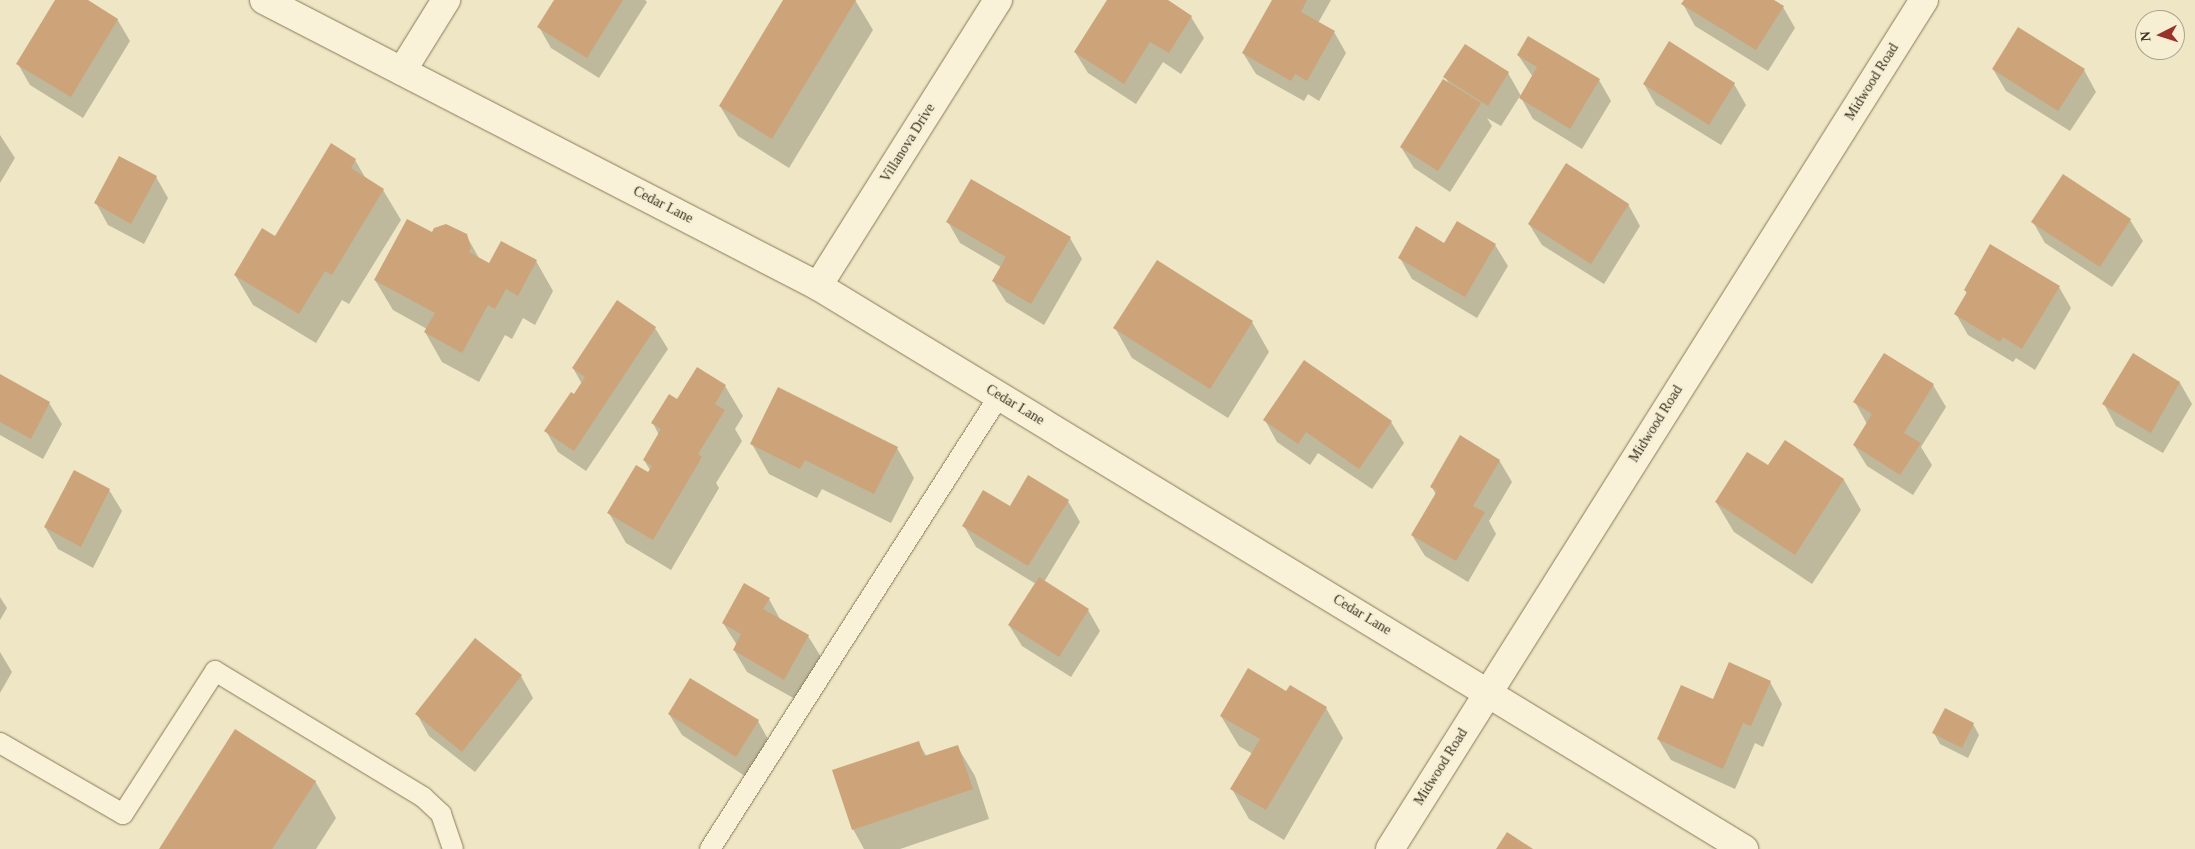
<!DOCTYPE html>
<style>
body{margin:0}
#map{position:relative;width:2195px;height:849px;overflow:hidden;background:#eee6c4;font-family:Georgia,serif}
div>[style]{position:absolute}
.shadow>*{inset:0;background:#0003}
.building>*{inset:0;background:#cda47a}
.roads{filter:drop-shadow(0 0 1px #89785a) drop-shadow(0 0 1px #89785a)}
.lane>*{height:20px;margin:-10px;padding:0 10px;transform-origin:10px;border-radius:10px;background:#f9f2d8}
.street>*{height:28px;margin:-14px;padding:0 14px;transform-origin:14px;border-radius:14px;background:#f9f2d8}
span{translate:-50% -50%;white-space:nowrap;text-align:center;line-height:1.15;-webkit-text-stroke:4.5px #f6efd4;paint-order:stroke}
.street-label{font-size:14px;color:#392e1e}
.north{position:absolute;left:2135px;top:10px;width:50px;height:50px;box-sizing:border-box;background:#f6efd4;border:1px solid #aaa28b;border-radius:50%;rotate:265deg;font-size:14px;font-weight:700;line-height:20px;text-align:center;color:#392e1e}
.north::after{content:'';display:block;margin:auto;width:18px;height:22px;background:#99332a;clip-path:polygon(50% 0,100% 100%,50% 72%,0 100%)}
</style>
<div id="map">
<div class="shadow">
<div style="clip-path:polygon(56px 0,85px 0,117px 19px,130px 41px,83px 118px,30px 85px,18px 64px)"></div>
<div style="clip-path:polygon(556px 0,645px 0,647px 2px,599px 78px,551px 48px,539px 27px)"></div>
<div style="clip-path:polygon(785px 0,855px 0,873px 30px,789px 168px,738px 136px,720px 106px)"></div>
<div style="clip-path:polygon(1108px 0,1165px 0,1191px 17px,1204px 38px,1181px 74px,1163px 62px,1136px 104px,1088px 73px,1075px 52px)"></div>
<div style="clip-path:polygon(1273px 0,1331px 0,1318px 23px,1334px 32px,1346px 53px,1319px 101px,1308px 94px,1304px 101px,1256px 74px,1243px 53px)"></div>
<div style="clip-path:polygon(1686px 0,1772px 0,1783px 7px,1795px 28px,1768px 71px,1695px 26px,1683px 4px)"></div>
<div style="clip-path:polygon(1465px 46px,1508px 73px,1521px 96px,1533px 77px,1518px 55px,1599px 80px,1611px 101px,1582px 149px,1533px 119px,1520px 96px,1501px 126px,1487px 118px,1492px 126px,1450px 192px,1414px 168px,1401px 147px,1450px 85px,1445px 77px)"></div>
<div style="clip-path:polygon(1993px 69px,2084px 70px,2096px 92px,2070px 131px,2006px 91px)"></div>
<div style="clip-path:polygon(1644px 84px,1734px 84px,1746px 105px,1721px 145px,1656px 105px)"></div>
<div style="clip-path:polygon(0 135px,15px 158px,0 183px)"></div>
<div style="clip-path:polygon(355px 160px,366px 179px,383px 190px,401px 220px,349px 304px,342px 300px,316px 343px,253px 305px,235px 275px)"></div>
<div style="clip-path:polygon(156px 177px,168px 198px,144px 244px,108px 225px,96px 203px)"></div>
<div style="clip-path:polygon(1628px 204px,1640px 226px,1604px 284px,1542px 245px,1529px 224px)"></div>
<div style="clip-path:polygon(2130px 220px,2143px 241px,2112px 287px,2045px 243px,2033px 222px)"></div>
<div style="clip-path:polygon(948px 222px,1070px 238px,1082px 259px,1044px 325px,1006px 302px,993px 281px,1001px 267px,960px 243px)"></div>
<div style="clip-path:polygon(432px 234px,466px 235px,480px 260px,489px 265px,536px 261px,553px 291px,535px 325px,523px 318px,512px 339px,505px 335px,479px 382px,442px 362px,425px 332px,427px 329px,393px 310px,375px 280px)"></div>
<div style="clip-path:polygon(1445px 244px,1495px 245px,1508px 266px,1477px 318px,1412px 279px,1400px 258px)"></div>
<div style="clip-path:polygon(2059px 287px,2071px 308px,2035px 370px,2016px 358px,2013px 362px,1968px 335px,1956px 314px,1967px 294px,1965px 290px)"></div>
<div style="clip-path:polygon(617px 302px,655px 328px,668px 349px,586px 471px,558px 452px,546px 431px,582px 384px,573px 368px)"></div>
<div style="clip-path:polygon(1252px 322px,1269px 352px,1228px 418px,1132px 358px,1115px 328px)"></div>
<div style="clip-path:polygon(1884px 354px,1933px 385px,1946px 407px,1921px 447px,1932px 465px,1913px 495px,1867px 466px,1854px 445px,1867px 424px,1855px 402px)"></div>
<div style="clip-path:polygon(2133px 355px,2180px 383px,2192px 404px,2163px 453px,2116px 426px,2104px 404px)"></div>
<div style="clip-path:polygon(697px 369px,725px 386px,743px 416px,735px 429px,742px 441px,716px 483px,719px 488px,671px 570px,626px 543px,609px 513px,648px 474px,650px 470px,644px 460px,659px 435px,653px 423px,678px 400px)"></div>
<div style="clip-path:polygon(0 375px,49px 403px,62px 424px,43px 459px,0 435px)"></div>
<div style="clip-path:polygon(1265px 420px,1391px 422px,1404px 443px,1372px 489px,1318px 453px,1310px 465px,1277px 442px)"></div>
<div style="clip-path:polygon(1785px 442px,1844px 480px,1861px 510px,1812px 584px,1734px 532px,1716px 502px,1768px 467px)"></div>
<div style="clip-path:polygon(752px 444px,897px 448px,914px 478px,891px 523px,822px 489px,817px 498px,769px 474px)"></div>
<div style="clip-path:polygon(1499px 460px,1512px 482px,1489px 521px,1496px 534px,1468px 582px,1425px 556px,1412px 535px,1436px 495px,1432px 487px)"></div>
<div style="clip-path:polygon(109px 490px,122px 511px,93px 568px,58px 549px,45px 527px)"></div>
<div style="clip-path:polygon(1068px 501px,1080px 522px,1044px 582px,1088px 610px,1100px 631px,1071px 677px,1022px 646px,1009px 625px,1036px 584px,976px 547px,964px 526px,1010px 507px)"></div>
<div style="clip-path:polygon(0 597px,7px 608px,0 620px)"></div>
<div style="clip-path:polygon(769px 599px,781px 621px,808px 636px,821px 657px,797px 700px,747px 672px,734px 650px,737px 645px,723px 623px)"></div>
<div style="clip-path:polygon(475px 640px,521px 676px,533px 698px,475px 772px,429px 736px,417px 714px)"></div>
<div style="clip-path:polygon(0 652px,12px 672px,0 693px)"></div>
<div style="clip-path:polygon(1770px 682px,1782px 704px,1763px 747px,1755px 743px,1735px 789px,1671px 760px,1658px 739px,1713px 700px)"></div>
<div style="clip-path:polygon(1287px 693px,1326px 708px,1343px 738px,1284px 840px,1249px 819px,1232px 789px,1253px 754px,1239px 746px,1221px 716px)"></div>
<div style="clip-path:polygon(669px 714px,758px 721px,770px 743px,748px 778px,682px 735px)"></div>
<div style="clip-path:polygon(1973px 724px,1979px 735px,1968px 758px,1940px 744px,1934px 733px)"></div>
<div style="clip-path:polygon(918px 742px,927px 757px,957px 746px,975px 776px,989px 819px,900px 849px,864px 849px,853px 829px)"></div>
<div style="clip-path:polygon(315px 781px,336px 818px,316px 849px,160px 849px)"></div>
</div>
<div class="building">
<div style="clip-path:polygon(55px 0,88px 0,118px 19px,71px 97px,16px 64px)"></div>
<div style="clip-path:polygon(554px 0,623px 0,587px 58px,537px 27px)"></div>
<div style="clip-path:polygon(783px 0,856px 0,772px 139px,719px 106px)"></div>
<div style="clip-path:polygon(1107px 0,1168px 0,1192px 16px,1169px 53px,1150px 42px,1124px 84px,1074px 52px)"></div>
<div style="clip-path:polygon(1272px 0,1307px 0,1301px 12px,1335px 31px,1307px 81px,1295px 74px,1291px 81px,1242px 53px)"></div>
<div style="clip-path:polygon(1684px 0,1774px 0,1784px 6px,1756px 50px,1681px 4px)"></div>
<div style="clip-path:polygon(2018px 27px,2085px 69px,2058px 111px,1992px 69px)"></div>
<div style="clip-path:polygon(1528px 36px,1600px 79px,1570px 129px,1519px 98px,1537px 67px,1517px 55px)"></div>
<div style="clip-path:polygon(1669px 41px,1735px 83px,1709px 125px,1643px 84px)"></div>
<div style="clip-path:polygon(1465px 44px,1509px 72px,1488px 106px,1443px 77px)"></div>
<div style="clip-path:polygon(1443px 79px,1481px 103px,1438px 171px,1400px 147px)"></div>
<div style="clip-path:polygon(331px 143px,356px 159px,351px 168px,384px 189px,332px 275px,325px 271px,299px 314px,234px 275px,262px 228px,275px 236px)"></div>
<div style="clip-path:polygon(119px 156px,157px 176px,131px 224px,94px 203px)"></div>
<div style="clip-path:polygon(1566px 163px,1629px 204px,1591px 264px,1528px 224px)"></div>
<div style="clip-path:polygon(2063px 174px,2131px 219px,2100px 267px,2031px 222px)"></div>
<div style="clip-path:polygon(971px 179px,1071px 237px,1031px 304px,992px 281px,1006px 257px,946px 222px)"></div>
<div style="clip-path:polygon(407px 219px,432px 232px,434px 228px,446px 224px,467px 234px,471px 248px,469px 252px,489px 263px,501px 241px,537px 260px,518px 296px,506px 289px,495px 309px,488px 305px,462px 353px,424px 332px,435px 313px,374px 280px)"></div>
<div style="clip-path:polygon(1457px 221px,1496px 244px,1465px 297px,1398px 258px,1416px 226px,1444px 243px)"></div>
<div style="clip-path:polygon(1990px 244px,2060px 286px,2022px 349px,2003px 337px,2000px 342px,1954px 314px,1967px 292px,1964px 290px)"></div>
<div style="clip-path:polygon(1157px 260px,1253px 321px,1210px 389px,1113px 328px)"></div>
<div style="clip-path:polygon(617px 300px,656px 327px,574px 451px,544px 431px,571px 392px,574px 394px,585px 377px,572px 368px)"></div>
<div style="clip-path:polygon(1884px 353px,1934px 384px,1904px 433px,1921px 443px,1900px 475px,1853px 445px,1872px 414px,1853px 402px)"></div>
<div style="clip-path:polygon(2133px 353px,2180px 382px,2151px 433px,2102px 404px)"></div>
<div style="clip-path:polygon(1304px 360px,1392px 421px,1359px 469px,1306px 432px,1298px 444px,1263px 420px)"></div>
<div style="clip-path:polygon(697px 367px,726px 385px,715px 404px,725px 410px,698px 454px,702px 457px,653px 540px,607px 513px,636px 465px,648px 472px,652px 466px,643px 460px,661px 429px,651px 423px,669px 394px,677px 399px)"></div>
<div style="clip-path:polygon(0 374px,50px 402px,31px 439px,0 422px)"></div>
<div style="clip-path:polygon(778px 387px,898px 447px,874px 494px,805px 460px,800px 469px,750px 444px)"></div>
<div style="clip-path:polygon(1460px 435px,1500px 460px,1473px 506px,1485px 512px,1456px 561px,1411px 535px,1437px 491px,1430px 487px)"></div>
<div style="clip-path:polygon(1785px 440px,1844px 479px,1795px 555px,1715px 502px,1747px 452px,1768px 465px)"></div>
<div style="clip-path:polygon(74px 470px,110px 489px,81px 547px,44px 527px)"></div>
<div style="clip-path:polygon(1028px 475px,1069px 500px,1028px 566px,962px 526px,983px 490px,1010px 506px)"></div>
<div style="clip-path:polygon(1039px 577px,1089px 609px,1059px 657px,1008px 625px)"></div>
<div style="clip-path:polygon(744px 583px,770px 598px,763px 609px,809px 635px,784px 680px,733px 650px,741px 634px,722px 623px)"></div>
<div style="clip-path:polygon(475px 638px,522px 675px,462px 752px,415px 714px)"></div>
<div style="clip-path:polygon(1729px 662px,1771px 681px,1751px 726px,1743px 723px,1723px 769px,1657px 739px,1681px 685px,1713px 699px)"></div>
<div style="clip-path:polygon(1248px 668px,1286px 691px,1290px 685px,1327px 707px,1266px 810px,1230px 789px,1260px 739px,1220px 716px)"></div>
<div style="clip-path:polygon(690px 678px,759px 720px,736px 757px,668px 714px)"></div>
<div style="clip-path:polygon(1945px 708px,1974px 723px,1962px 748px,1932px 733px)"></div>
<div style="clip-path:polygon(235px 729px,316px 781px,272px 849px,159px 849px)"></div>
<div style="clip-path:polygon(919px 741px,924px 756px,958px 745px,973px 789px,852px 830px,832px 770px)"></div>
<div style="clip-path:polygon(1507px 832px,1533px 849px,1496px 849px)"></div>
</div>
<div class="roads">
<div class="lane">
<div style="left:0;top:743px;width:142px;rotate:30deg"></div>
<div style="left:123px;top:814px;width:170px;rotate:-57.2deg"></div>
<div style="left:215px;top:671px;width:243px;rotate:31.2deg"></div>
<div style="left:423px;top:797px;width:25px;rotate:43deg"></div>
<div style="left:441px;top:814px;width:37px;rotate:71deg"></div>
<div style="left:710px;top:849px;width:537px;rotate:-57.46deg"></div>
</div>
<div class="street">
<div style="left:264px;top:0;width:623px;rotate:27.3deg"></div>
<div style="left:818px;top:286px;width:1084px;rotate:31.3deg"></div>
<div style="left:402px;top:71px;width:84px;rotate:-58.2deg"></div>
<div style="left:818px;top:286px;width:338px;rotate:-57.8deg"></div>
<div style="left:1390px;top:849px;width:1003px;rotate:-57.83deg"></div>
</div>
</div>
<div class="street-label">
<span style="left:1872px;top:82px;rotate:-58deg">Midwood Road</span>
<span style="left:908px;top:143px;rotate:-58deg">Villanova Drive</span>
<span style="left:663px;top:205px;rotate:27deg">Cedar Lane</span>
<span style="left:1015px;top:405px;rotate:31deg">Cedar Lane</span>
<span style="left:1656px;top:424px;rotate:-58deg">Midwood Road</span>
<span style="left:1362px;top:615px;rotate:31deg">Cedar Lane</span>
<span style="left:1441px;top:767px;rotate:-58deg">Midwood Road</span>
</div>
<div class="north">N</div>
</div>
